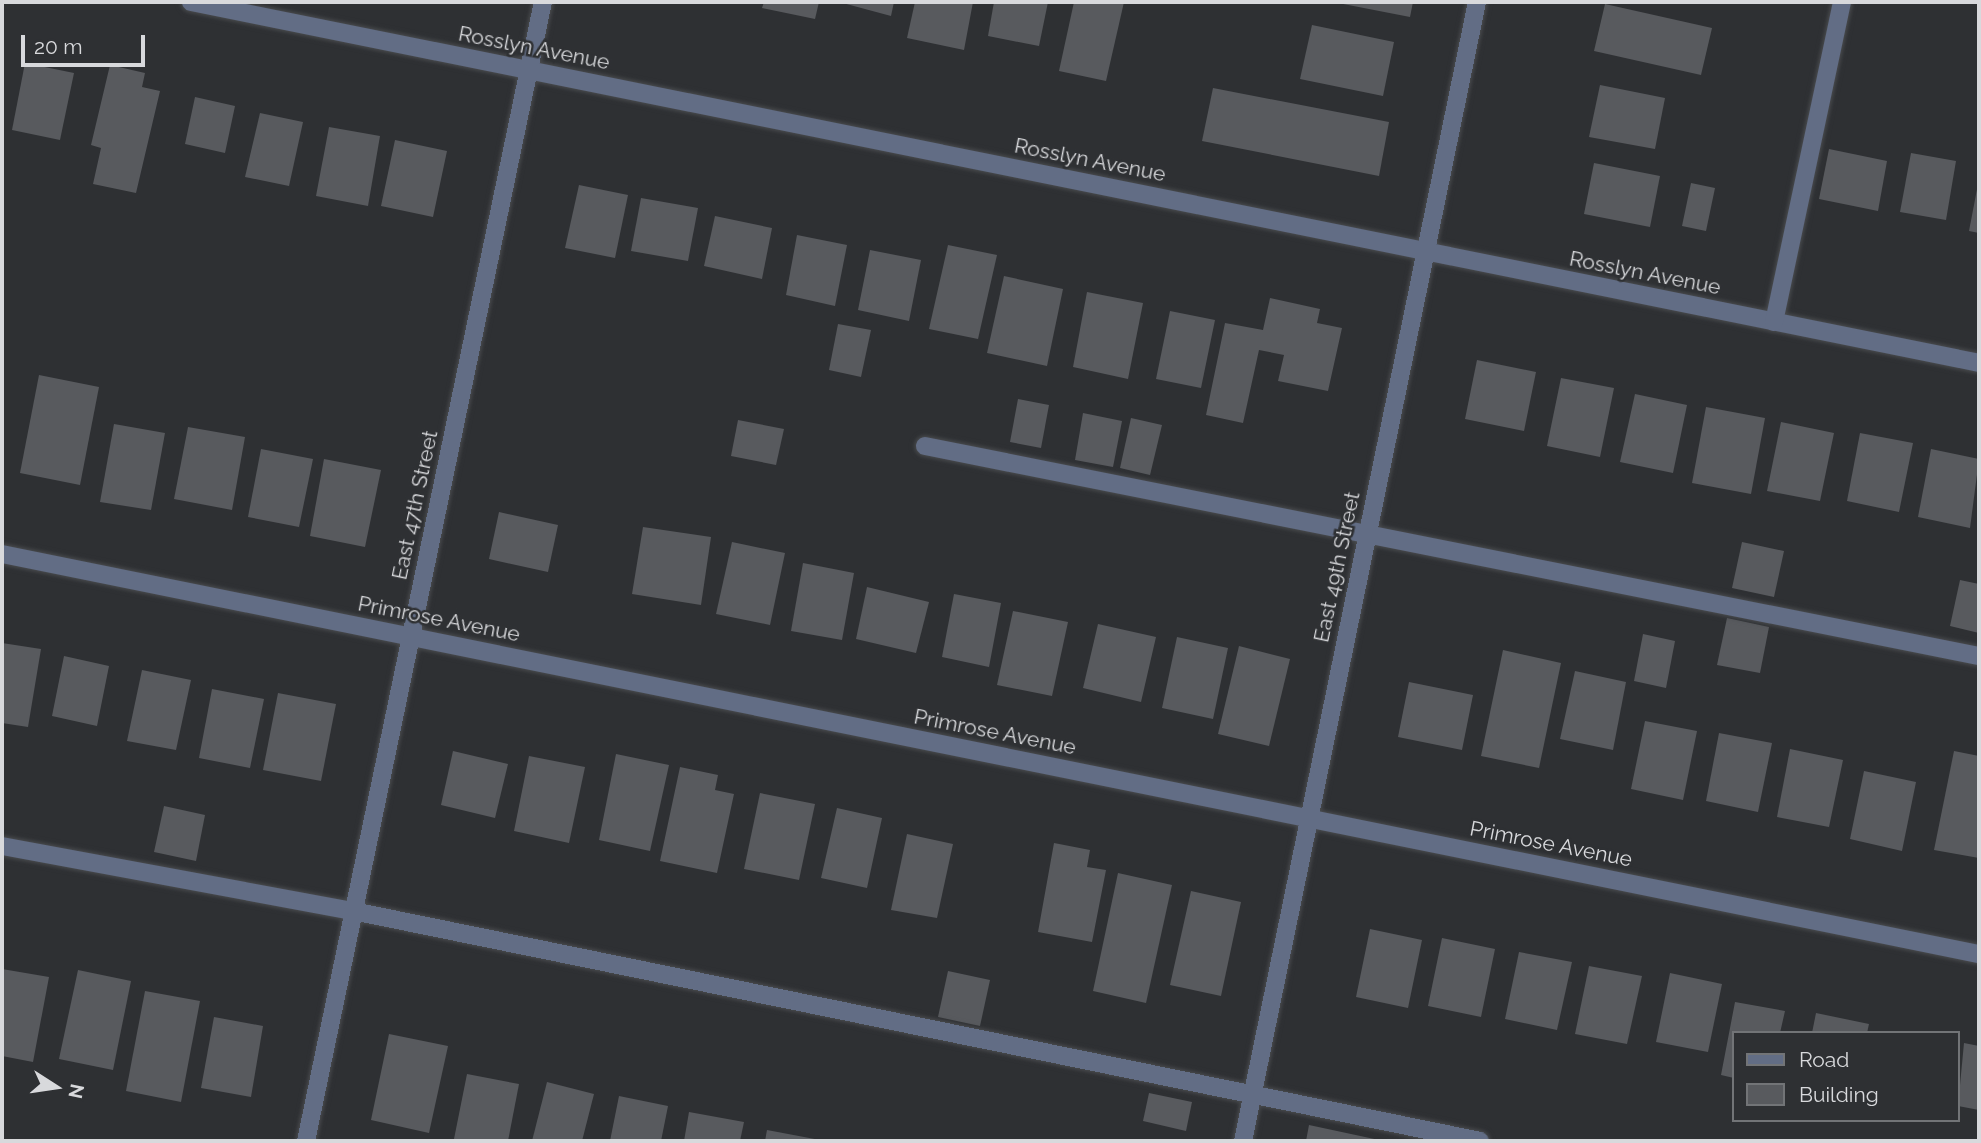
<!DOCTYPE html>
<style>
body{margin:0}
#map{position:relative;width:1981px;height:1143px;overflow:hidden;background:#2e3033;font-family:Raleway,sans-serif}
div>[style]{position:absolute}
.building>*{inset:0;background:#585a5e}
.roads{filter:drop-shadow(0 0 2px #494b4e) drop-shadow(0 0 2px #494b4e)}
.minor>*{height:18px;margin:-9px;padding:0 9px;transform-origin:9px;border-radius:9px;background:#626d85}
span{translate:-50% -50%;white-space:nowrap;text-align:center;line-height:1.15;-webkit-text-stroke:5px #2e3033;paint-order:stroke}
.street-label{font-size:21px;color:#d8d9dc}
.frame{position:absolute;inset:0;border:4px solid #d8d9dc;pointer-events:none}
.legend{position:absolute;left:1732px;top:1031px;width:228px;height:91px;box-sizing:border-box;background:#2e3033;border:2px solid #727477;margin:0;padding:9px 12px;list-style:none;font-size:21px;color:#d8d9dc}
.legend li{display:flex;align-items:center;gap:14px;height:35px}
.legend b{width:35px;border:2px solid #727477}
.north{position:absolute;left:21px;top:1052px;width:70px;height:70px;-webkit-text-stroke:5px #2e3033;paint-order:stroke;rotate:102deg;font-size:19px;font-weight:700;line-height:28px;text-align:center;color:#d8d9dc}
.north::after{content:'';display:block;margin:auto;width:24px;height:32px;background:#d8d9dc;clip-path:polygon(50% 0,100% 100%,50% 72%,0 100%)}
.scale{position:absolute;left:21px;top:35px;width:124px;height:32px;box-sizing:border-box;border:4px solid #d8d9dc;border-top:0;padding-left:9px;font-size:21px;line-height:24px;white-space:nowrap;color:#d8d9dc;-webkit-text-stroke:5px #2e3033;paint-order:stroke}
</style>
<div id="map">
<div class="building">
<div style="clip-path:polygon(764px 2px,819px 2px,815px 19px,762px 8px)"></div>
<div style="clip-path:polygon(839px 2px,894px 2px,891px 16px)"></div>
<div style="clip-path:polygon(915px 2px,973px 2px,964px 50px,907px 38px)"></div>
<div style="clip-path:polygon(994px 2px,1048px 2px,1039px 46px,988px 36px)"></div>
<div style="clip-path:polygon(1074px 2px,1124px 2px,1106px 81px,1059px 71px)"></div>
<div style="clip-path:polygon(1333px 2px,1413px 2px,1410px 17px)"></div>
<div style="clip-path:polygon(1605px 4px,1712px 28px,1701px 75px,1594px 51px)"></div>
<div style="clip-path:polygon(1312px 25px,1394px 42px,1383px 96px,1300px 79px)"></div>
<div style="clip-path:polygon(25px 63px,74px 73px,60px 140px,12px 130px)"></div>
<div style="clip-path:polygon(110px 65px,145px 73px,142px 87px,160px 91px,136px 193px,93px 184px,101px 148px,91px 145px)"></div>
<div style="clip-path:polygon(1600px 85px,1665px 98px,1655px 149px,1589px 137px)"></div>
<div style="clip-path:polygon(1213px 88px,1389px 122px,1379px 176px,1202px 141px)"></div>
<div style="clip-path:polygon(195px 97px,235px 106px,225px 153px,185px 144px)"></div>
<div style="clip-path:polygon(260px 113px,303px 122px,289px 186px,245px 177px)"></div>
<div style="clip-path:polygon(329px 127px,380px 136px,368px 206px,316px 196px)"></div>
<div style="clip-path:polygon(395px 140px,447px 151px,433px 217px,381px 206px)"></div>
<div style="clip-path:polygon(1829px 149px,1887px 161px,1878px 211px,1819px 199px)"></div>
<div style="clip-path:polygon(1911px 153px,1956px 161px,1946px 220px,1900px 212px)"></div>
<div style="clip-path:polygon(1594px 163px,1660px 176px,1650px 227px,1584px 214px)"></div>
<div style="clip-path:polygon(1691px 183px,1715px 188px,1706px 231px,1682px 226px)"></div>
<div style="clip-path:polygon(1978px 184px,1979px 184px,1979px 233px,1969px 231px)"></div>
<div style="clip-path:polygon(579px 185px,628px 195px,615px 258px,565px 248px)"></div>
<div style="clip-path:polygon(641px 198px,698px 208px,688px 261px,631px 251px)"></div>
<div style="clip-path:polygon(715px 216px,772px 228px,762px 279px,704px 266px)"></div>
<div style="clip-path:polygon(797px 235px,847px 245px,835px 306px,786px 295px)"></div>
<div style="clip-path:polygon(948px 245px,997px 255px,978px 339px,929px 329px)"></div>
<div style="clip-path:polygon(870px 250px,921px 260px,909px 321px,858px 310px)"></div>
<div style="clip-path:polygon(1004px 276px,1063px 289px,1047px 366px,987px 353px)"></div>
<div style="clip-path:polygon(1087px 292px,1143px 303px,1128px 379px,1073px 367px)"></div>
<div style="clip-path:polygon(1270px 298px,1320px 309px,1317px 323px,1342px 328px,1328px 391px,1278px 381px,1284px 355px,1259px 350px,1243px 423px,1206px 415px,1225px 323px,1263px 330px)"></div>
<div style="clip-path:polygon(1170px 311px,1215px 320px,1201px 388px,1156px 379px)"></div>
<div style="clip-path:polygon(838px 324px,871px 330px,861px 377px,829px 370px)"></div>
<div style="clip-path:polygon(1477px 360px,1536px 372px,1524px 431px,1465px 419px)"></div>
<div style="clip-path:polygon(39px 375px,99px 387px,80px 485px,20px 473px)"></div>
<div style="clip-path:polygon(1561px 378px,1614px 388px,1600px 457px,1547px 446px)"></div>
<div style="clip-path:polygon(1635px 394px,1687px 405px,1673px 473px,1620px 462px)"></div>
<div style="clip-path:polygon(1018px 399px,1049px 405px,1041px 448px,1010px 442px)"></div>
<div style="clip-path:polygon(1706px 407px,1765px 418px,1751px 494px,1692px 483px)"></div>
<div style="clip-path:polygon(1083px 413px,1122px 421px,1113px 467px,1075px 460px)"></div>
<div style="clip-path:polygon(1131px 418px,1162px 425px,1150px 475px,1120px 468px)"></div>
<div style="clip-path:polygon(738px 420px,784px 429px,776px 465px,731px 456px)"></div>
<div style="clip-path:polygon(1781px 422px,1834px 433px,1820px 501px,1767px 491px)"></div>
<div style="clip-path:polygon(114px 424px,165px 433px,151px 510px,100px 502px)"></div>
<div style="clip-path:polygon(188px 427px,245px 437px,232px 510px,174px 499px)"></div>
<div style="clip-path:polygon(1860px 433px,1913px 443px,1899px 512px,1847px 501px)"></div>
<div style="clip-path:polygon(261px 449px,313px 459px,299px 527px,248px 517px)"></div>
<div style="clip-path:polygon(1931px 449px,1979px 459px,1970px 528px,1918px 517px)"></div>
<div style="clip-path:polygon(324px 459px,381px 470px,365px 547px,310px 536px)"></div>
<div style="clip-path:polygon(499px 512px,558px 525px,548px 572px,489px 559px)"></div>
<div style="clip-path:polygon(643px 527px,711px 537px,701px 605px,632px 594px)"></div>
<div style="clip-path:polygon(732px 542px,785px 553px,770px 625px,716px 614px)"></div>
<div style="clip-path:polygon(1742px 542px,1784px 551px,1774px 597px,1732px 588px)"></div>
<div style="clip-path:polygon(803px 563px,854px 573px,842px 640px,791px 631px)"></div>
<div style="clip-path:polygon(1960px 580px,1979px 584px,1979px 633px,1950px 626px)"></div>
<div style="clip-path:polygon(867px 587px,929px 602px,916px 653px,856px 639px)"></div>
<div style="clip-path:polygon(954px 594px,1001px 603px,989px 667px,942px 657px)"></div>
<div style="clip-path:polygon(1013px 611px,1068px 622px,1052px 696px,997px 685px)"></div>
<div style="clip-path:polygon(1727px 618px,1769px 627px,1760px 673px,1717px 665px)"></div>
<div style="clip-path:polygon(1098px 624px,1156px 637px,1141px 702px,1083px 688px)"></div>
<div style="clip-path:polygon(1643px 634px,1675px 641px,1666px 688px,1634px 681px)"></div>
<div style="clip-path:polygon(1177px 637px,1228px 648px,1213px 719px,1162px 708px)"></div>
<div style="clip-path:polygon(2px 643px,41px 649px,28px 727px,2px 723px)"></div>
<div style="clip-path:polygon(1239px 646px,1290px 659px,1269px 746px,1218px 734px)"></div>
<div style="clip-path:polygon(1503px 650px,1561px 663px,1539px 768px,1481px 756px)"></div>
<div style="clip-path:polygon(64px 656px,109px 666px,97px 726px,52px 716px)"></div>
<div style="clip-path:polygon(142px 670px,191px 680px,176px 750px,127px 741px)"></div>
<div style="clip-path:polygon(1575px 671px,1626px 682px,1613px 750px,1560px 739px)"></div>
<div style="clip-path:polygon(1409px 682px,1473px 695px,1462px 750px,1398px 737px)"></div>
<div style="clip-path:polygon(212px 689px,264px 699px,250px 768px,199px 758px)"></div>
<div style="clip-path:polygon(278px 693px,336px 704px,321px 781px,263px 770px)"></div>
<div style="clip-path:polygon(1645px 721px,1697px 731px,1683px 800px,1631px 789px)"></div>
<div style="clip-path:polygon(1719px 733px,1772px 743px,1758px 812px,1706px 801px)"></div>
<div style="clip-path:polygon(1790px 749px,1843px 760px,1829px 827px,1777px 817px)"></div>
<div style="clip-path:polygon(453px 751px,508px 764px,495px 818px,441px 805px)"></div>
<div style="clip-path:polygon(1954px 751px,1979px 756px,1979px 858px,1934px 850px)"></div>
<div style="clip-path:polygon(616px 754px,669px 765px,650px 851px,599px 840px)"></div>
<div style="clip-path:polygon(529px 756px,585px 767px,569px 843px,514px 831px)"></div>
<div style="clip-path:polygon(680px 767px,718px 775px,715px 790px,734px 794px,717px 873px,660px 861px)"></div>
<div style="clip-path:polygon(1864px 771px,1916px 782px,1902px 851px,1850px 839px)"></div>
<div style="clip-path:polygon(760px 793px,815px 804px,799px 880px,744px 869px)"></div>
<div style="clip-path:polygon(164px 806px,205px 815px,196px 861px,154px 852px)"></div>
<div style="clip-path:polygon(837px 808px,882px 818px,867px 888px,821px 878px)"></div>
<div style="clip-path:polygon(907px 834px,953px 844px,937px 918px,891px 910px)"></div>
<div style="clip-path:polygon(1054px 843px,1090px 850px,1087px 867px,1106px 870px,1092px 942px,1038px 932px)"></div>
<div style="clip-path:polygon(1118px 873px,1172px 885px,1146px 1003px,1093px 991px)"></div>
<div style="clip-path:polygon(1191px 891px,1241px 902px,1221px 996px,1170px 985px)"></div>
<div style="clip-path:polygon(1370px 929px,1422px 940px,1408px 1008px,1356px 997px)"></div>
<div style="clip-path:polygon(1442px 938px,1495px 949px,1481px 1017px,1428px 1006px)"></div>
<div style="clip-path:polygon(1519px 952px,1572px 962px,1557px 1030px,1505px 1019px)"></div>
<div style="clip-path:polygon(1589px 966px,1642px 976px,1627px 1044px,1575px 1034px)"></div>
<div style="clip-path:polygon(2px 969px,49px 977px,33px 1062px,2px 1056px)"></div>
<div style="clip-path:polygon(78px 970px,131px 981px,113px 1070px,59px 1059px)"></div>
<div style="clip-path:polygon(948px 971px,990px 980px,980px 1026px,938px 1017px)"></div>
<div style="clip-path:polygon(1670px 973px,1722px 984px,1708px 1052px,1656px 1042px)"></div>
<div style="clip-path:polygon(145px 991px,200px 1001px,181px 1102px,126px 1091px)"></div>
<div style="clip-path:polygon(1735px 1002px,1785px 1011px,1780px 1033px,1734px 1033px,1734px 1078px,1721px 1075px)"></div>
<div style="clip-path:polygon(1816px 1013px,1869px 1024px,1867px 1033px,1812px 1033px)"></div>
<div style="clip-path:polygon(214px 1017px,263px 1026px,251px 1097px,201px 1088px)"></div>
<div style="clip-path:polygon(389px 1034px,448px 1046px,429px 1133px,371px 1120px)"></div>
<div style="clip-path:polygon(1964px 1043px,1979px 1046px,1979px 1110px,1958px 1106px)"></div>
<div style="clip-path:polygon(467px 1074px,519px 1084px,508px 1141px,454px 1139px)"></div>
<div style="clip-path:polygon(547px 1082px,594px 1094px,582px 1141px,532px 1141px)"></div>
<div style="clip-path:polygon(1149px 1093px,1192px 1102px,1186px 1131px,1143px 1121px)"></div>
<div style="clip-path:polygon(619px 1096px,668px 1106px,661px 1141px,610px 1141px)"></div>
<div style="clip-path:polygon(689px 1112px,744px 1122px,740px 1141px,684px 1141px)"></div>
<div style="clip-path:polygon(1309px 1125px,1379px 1140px,1379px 1141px,1306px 1141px)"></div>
<div style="clip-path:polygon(767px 1130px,820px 1140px,820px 1141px,765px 1141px)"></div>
</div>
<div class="roads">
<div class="minor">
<div style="left:191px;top:2px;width:1824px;rotate:11.41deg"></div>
<div style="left:1774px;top:322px;width:327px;rotate:-78deg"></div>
<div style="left:925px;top:446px;width:1075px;rotate:11.27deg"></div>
<div style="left:2px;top:554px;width:2017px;rotate:11.44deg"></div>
<div style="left:2px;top:846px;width:357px;rotate:10.5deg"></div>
<div style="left:353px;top:911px;width:1150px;rotate:11.53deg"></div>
<div style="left:306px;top:1141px;width:1163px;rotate:-78.25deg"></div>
<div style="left:1243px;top:1141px;width:1163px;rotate:-78.39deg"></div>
</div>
</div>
<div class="street-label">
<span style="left:534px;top:48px;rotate:11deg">Rosslyn Avenue</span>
<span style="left:1090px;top:160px;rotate:11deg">Rosslyn Avenue</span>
<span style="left:1645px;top:273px;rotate:11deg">Rosslyn Avenue</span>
<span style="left:415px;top:505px;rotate:-78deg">East 47th Street</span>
<span style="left:1337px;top:567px;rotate:-78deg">East 49th Street</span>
<span style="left:439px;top:619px;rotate:11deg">Primrose Avenue</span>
<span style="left:995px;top:732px;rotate:11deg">Primrose Avenue</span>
<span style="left:1551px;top:844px;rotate:11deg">Primrose Avenue</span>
</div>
<div class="frame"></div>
<ul class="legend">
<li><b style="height:9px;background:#626d85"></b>Road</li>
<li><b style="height:19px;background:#585a5e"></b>Building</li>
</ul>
<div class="north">N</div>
<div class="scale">20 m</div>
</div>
